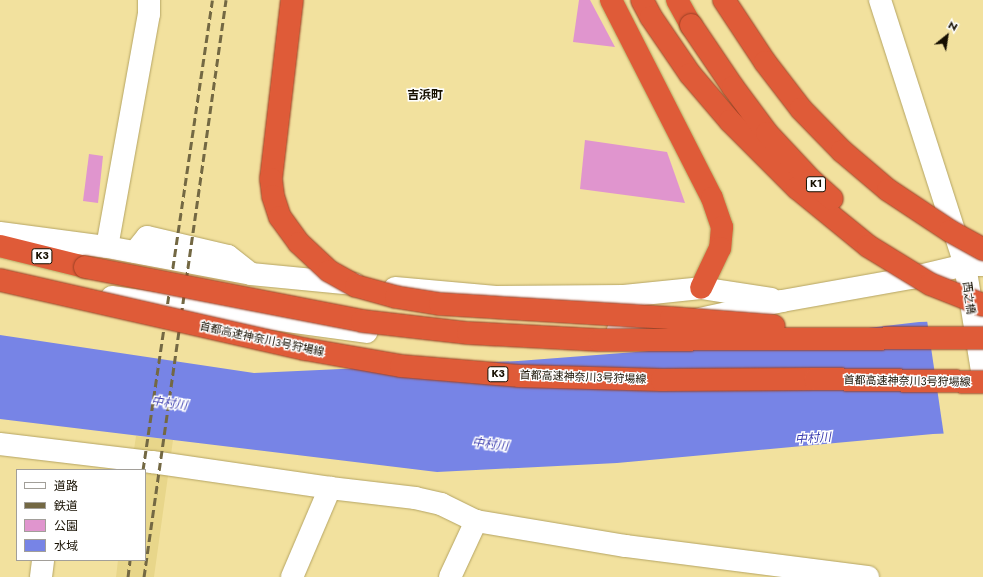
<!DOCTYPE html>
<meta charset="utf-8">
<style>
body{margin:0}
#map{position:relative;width:983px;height:577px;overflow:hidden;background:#f2e19e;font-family:Jost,"Noto Sans JP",sans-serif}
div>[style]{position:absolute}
.built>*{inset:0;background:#e8d68a}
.green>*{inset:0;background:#e095ce}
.water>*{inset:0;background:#7784e6}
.pier>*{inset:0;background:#f2e19e}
.roads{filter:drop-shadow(0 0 1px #b5a463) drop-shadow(0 0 1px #b5a463)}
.minor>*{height:22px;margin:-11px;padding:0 11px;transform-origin:11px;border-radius:11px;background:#fff}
.tertiary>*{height:22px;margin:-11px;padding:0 11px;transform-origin:11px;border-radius:11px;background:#fff}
.motorway>*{height:22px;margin:-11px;padding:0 11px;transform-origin:11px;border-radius:11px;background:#df5b38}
.rail>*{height:3px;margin-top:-1.5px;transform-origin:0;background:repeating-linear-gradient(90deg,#736843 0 8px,transparent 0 12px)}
.bridges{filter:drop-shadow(0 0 1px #994024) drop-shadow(0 0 1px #994024)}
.motorway-bridge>*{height:22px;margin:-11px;padding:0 11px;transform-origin:11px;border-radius:11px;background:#df5b38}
span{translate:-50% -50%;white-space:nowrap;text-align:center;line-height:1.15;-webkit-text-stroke:3px #fff;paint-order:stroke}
.shield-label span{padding:1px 3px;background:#fff;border:1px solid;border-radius:3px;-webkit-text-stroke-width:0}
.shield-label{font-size:10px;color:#160f00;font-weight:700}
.street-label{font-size:11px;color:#160f00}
.neighbourhood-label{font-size:12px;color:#160f00;font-weight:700}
.water-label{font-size:12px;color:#3c3daf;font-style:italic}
.legend{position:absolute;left:16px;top:469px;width:130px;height:92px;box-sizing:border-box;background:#fff;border:1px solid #a29f99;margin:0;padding:5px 7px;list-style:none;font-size:12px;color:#160f00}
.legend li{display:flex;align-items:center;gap:8px;height:20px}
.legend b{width:20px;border:1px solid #a29f99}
.north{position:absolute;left:927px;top:16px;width:40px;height:40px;-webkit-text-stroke:3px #fff;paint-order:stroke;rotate:30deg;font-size:11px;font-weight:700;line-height:16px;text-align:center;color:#160f00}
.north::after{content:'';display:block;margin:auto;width:14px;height:18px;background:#160f00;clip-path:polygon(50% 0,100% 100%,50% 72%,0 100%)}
</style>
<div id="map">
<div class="built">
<div style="clip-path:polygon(136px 436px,173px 440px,154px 577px,116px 577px,118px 560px,145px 560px,145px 470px,131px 470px)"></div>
</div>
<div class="green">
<div style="clip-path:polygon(579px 0,590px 0,615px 47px,573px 42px)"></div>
<div style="clip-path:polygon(585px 140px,667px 152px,685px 203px,580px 189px)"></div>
<div style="clip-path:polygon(89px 154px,103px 156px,98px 203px,83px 201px)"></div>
</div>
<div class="water">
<div style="clip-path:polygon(983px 320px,983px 432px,933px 434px,617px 463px,437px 472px,0 419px,0 335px,254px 373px,518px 361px,714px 346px,919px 322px)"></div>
</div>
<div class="pier">
<div style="clip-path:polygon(983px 318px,983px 434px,944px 436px,927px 320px)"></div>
</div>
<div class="roads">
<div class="minor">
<div style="left:107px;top:247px;width:237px;rotate:-79.8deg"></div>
<div style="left:149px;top:14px;width:14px;rotate:-90deg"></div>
<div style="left:135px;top:252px;width:19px;rotate:-51deg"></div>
<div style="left:147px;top:237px;width:83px;rotate:13.2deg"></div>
<div style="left:228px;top:256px;width:29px;rotate:38deg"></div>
<div style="left:0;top:444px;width:153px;rotate:6.8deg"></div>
<div style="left:152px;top:462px;width:180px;rotate:8.3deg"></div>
<div style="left:330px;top:488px;width:86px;rotate:6.7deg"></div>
<div style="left:415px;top:498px;width:27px;rotate:13deg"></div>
<div style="left:441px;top:504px;width:39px;rotate:26deg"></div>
<div style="left:476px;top:521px;width:152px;rotate:9.5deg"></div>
<div style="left:626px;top:546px;width:244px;rotate:7.3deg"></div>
<div style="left:41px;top:577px;width:17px;rotate:-83deg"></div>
<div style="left:292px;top:577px;width:97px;rotate:-66.9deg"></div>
<div style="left:450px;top:577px;width:62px;rotate:-65.1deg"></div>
</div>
<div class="tertiary">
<div style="left:880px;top:0;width:278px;rotate:72.2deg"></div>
<div style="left:965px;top:265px;width:114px;rotate:80.9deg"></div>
<div style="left:0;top:233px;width:108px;rotate:7.5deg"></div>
<div style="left:107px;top:247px;width:147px;rotate:10.6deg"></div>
<div style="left:251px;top:274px;width:104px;rotate:5.5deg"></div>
<div style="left:395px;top:288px;width:101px;rotate:5.1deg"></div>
<div style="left:496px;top:297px;width:128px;rotate:-0.4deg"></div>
<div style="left:624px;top:296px;width:77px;rotate:-5.9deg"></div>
<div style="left:701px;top:288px;width:71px;rotate:8.9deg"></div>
<div style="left:112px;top:297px;width:257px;rotate:7.8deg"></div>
<div style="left:618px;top:330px;width:24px"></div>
<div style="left:642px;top:330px;width:21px;rotate:-8deg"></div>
<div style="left:663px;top:327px;width:122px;rotate:-12.3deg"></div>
<div style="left:782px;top:301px;width:131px;rotate:-10.1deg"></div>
<div style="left:911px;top:278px;width:56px;rotate:-13.5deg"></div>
<div style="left:965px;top:265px;width:18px"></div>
</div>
<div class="motorway">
<div style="left:611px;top:0;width:222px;rotate:63deg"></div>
<div style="left:712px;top:198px;width:31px;rotate:71deg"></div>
<div style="left:722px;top:227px;width:21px;rotate:95deg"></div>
<div style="left:720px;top:248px;width:44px;rotate:115.4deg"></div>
<div style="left:677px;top:0;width:29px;rotate:61deg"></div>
<div style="left:0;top:246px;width:88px;rotate:13.9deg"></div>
</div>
</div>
<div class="rail">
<div style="left:143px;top:470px;width:475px;rotate:-81.6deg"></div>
<div style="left:128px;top:577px;width:17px;rotate:-83deg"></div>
<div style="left:144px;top:577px;width:583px;rotate:-81.91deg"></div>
</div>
<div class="bridges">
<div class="motorway-bridge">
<div style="left:292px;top:0;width:180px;rotate:96.7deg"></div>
<div style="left:271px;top:179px;width:17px;rotate:83deg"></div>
<div style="left:273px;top:196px;width:22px;rotate:72deg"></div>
<div style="left:280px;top:217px;width:32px;rotate:54deg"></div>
<div style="left:299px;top:243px;width:41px;rotate:43deg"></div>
<div style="left:329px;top:271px;width:31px;rotate:29deg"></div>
<div style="left:356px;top:286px;width:41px;rotate:15.4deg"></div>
<div style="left:396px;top:297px;width:45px;rotate:9deg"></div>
<div style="left:440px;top:304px;width:231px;rotate:3.5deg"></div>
<div style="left:671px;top:318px;width:103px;rotate:4.4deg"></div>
<div style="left:642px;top:0;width:19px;rotate:62deg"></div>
<div style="left:651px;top:17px;width:69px;rotate:55.6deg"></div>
<div style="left:690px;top:74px;width:62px;rotate:49.6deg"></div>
<div style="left:730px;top:121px;width:95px;rotate:45deg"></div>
<div style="left:797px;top:188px;width:92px;rotate:39.2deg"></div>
<div style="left:868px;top:246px;width:73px;rotate:31.5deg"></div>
<div style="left:930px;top:284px;width:57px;rotate:21.6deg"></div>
<div style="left:724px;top:0;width:74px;rotate:56.5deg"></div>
<div style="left:765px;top:62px;width:59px;rotate:52.5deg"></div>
<div style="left:801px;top:109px;width:59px;rotate:45.7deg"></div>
<div style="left:842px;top:151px;width:60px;rotate:40.3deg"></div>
<div style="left:888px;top:190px;width:74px;rotate:33.5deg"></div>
<div style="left:950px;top:231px;width:38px;rotate:29deg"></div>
<div style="left:691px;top:25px;width:75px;rotate:55.9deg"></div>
<div style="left:733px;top:87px;width:57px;rotate:53.5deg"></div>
<div style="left:767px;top:133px;width:64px;rotate:46.9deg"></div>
<div style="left:811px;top:180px;width:28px;rotate:42deg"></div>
<div style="left:85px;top:267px;width:282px;rotate:11deg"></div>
<div style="left:362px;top:321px;width:107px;rotate:6.5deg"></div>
<div style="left:468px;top:333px;width:131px;rotate:3.1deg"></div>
<div style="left:599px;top:340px;width:384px;rotate:-0.3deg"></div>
<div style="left:0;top:280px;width:312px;rotate:12.8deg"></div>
<div style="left:304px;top:349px;width:98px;rotate:9.9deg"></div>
<div style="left:401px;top:366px;width:118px;rotate:4.8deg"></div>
<div style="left:519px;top:376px;width:143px;rotate:1.6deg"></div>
<div style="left:662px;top:380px;width:153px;rotate:-0.4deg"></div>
<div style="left:815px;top:379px;width:168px;rotate:1deg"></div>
</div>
</div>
<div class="shield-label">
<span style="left:816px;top:184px">K1</span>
<span style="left:42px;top:256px">K3</span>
<span style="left:498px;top:374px">K3</span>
</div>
<div class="street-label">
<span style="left:969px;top:298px;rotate:82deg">西之橋</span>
<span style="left:262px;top:339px;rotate:12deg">首都高速神奈川3号狩場線</span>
<span style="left:583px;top:377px;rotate:2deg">首都高速神奈川3号狩場線</span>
<span style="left:907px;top:381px;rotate:1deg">首都高速神奈川3号狩場線</span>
</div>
<div class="neighbourhood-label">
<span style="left:425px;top:96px">吉浜町</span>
</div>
<div class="water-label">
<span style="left:169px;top:404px;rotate:8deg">中村川</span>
<span style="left:813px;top:439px;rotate:-4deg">中村川</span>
<span style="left:490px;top:445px;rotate:7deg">中村川</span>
</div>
<ul class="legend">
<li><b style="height:5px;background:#fff"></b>道路</li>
<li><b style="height:5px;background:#736843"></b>鉄道</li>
<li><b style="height:11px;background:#e095ce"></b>公園</li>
<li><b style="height:11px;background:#7784e6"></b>水域</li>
</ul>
<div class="north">N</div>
</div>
